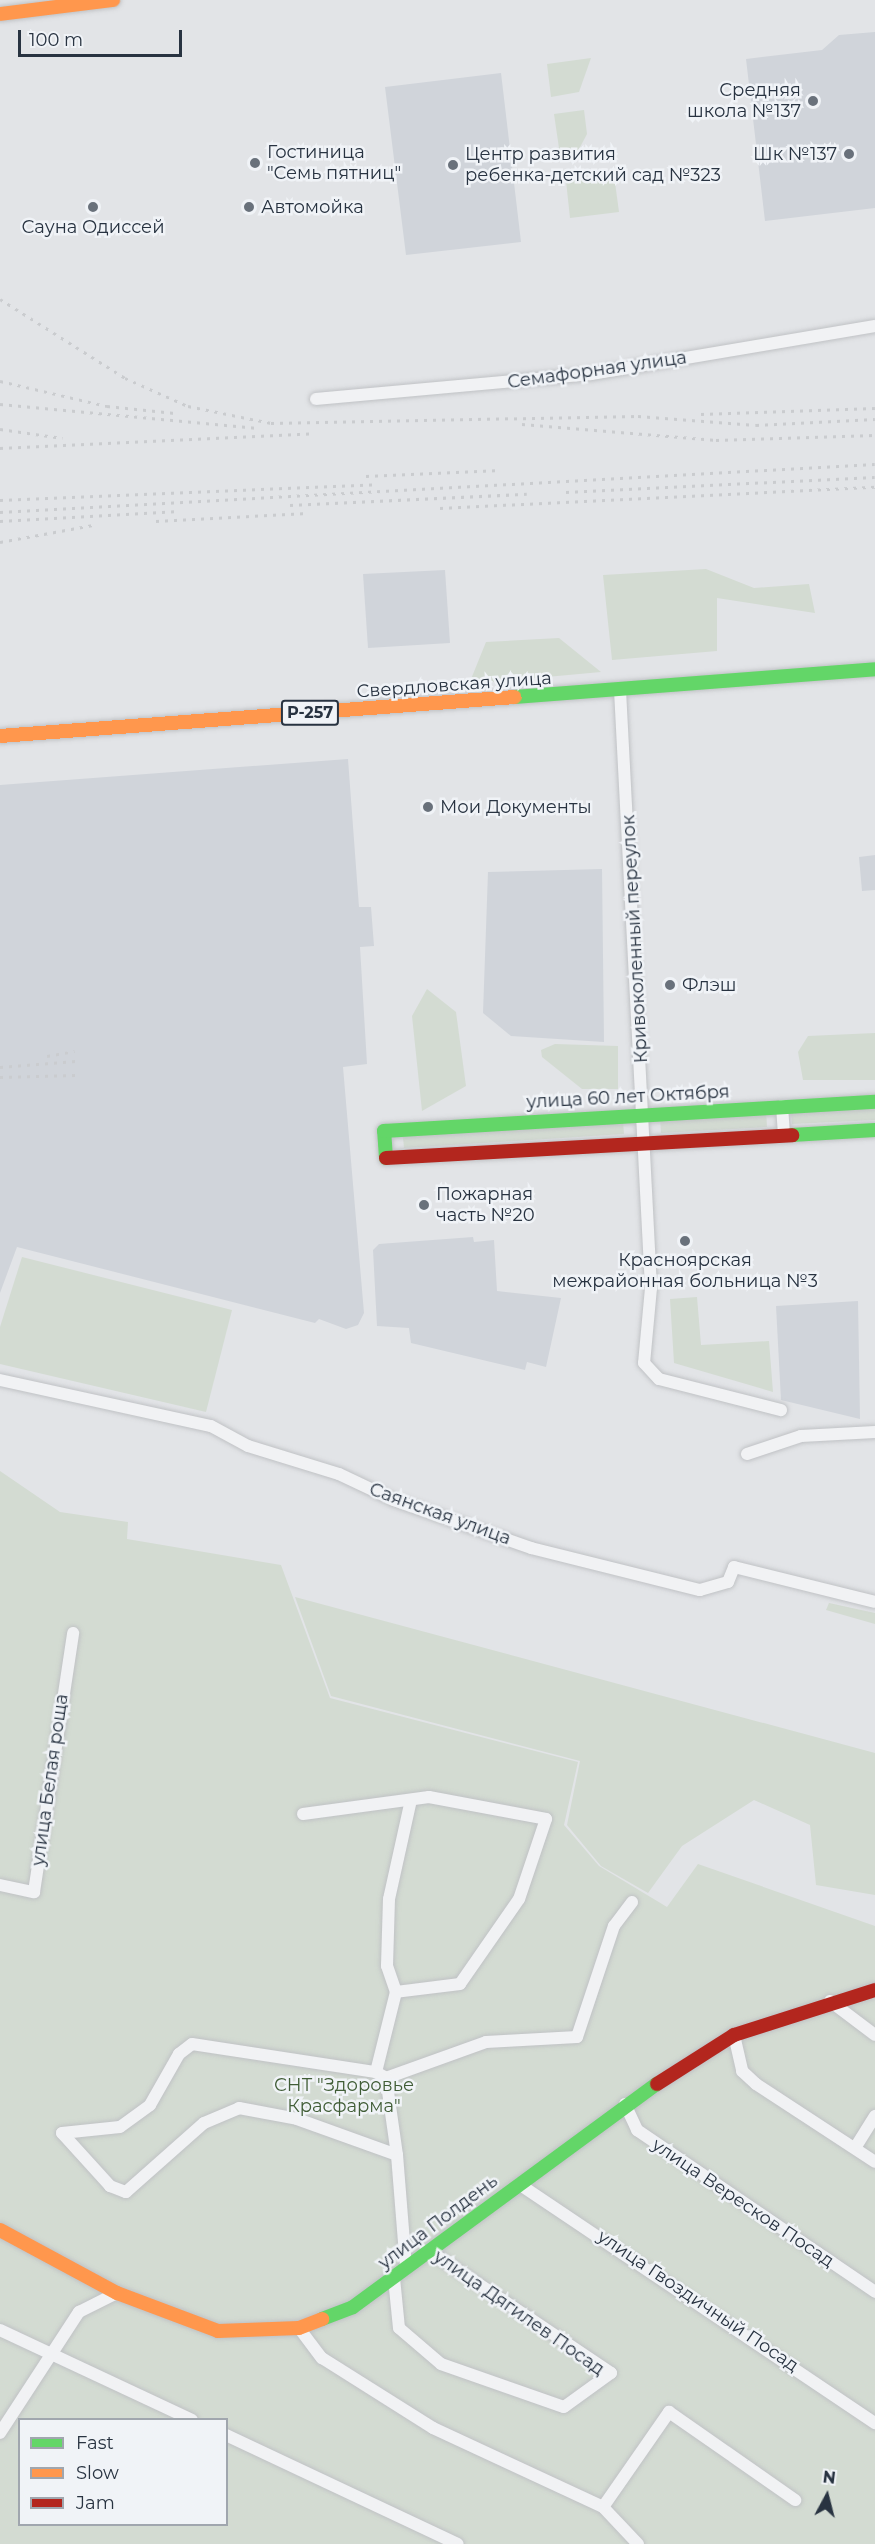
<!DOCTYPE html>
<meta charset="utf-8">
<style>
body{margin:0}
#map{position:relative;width:875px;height:2544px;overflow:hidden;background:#e2e4e7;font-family:Montserrat,sans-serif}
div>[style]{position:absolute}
.built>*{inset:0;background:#d0d4da}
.green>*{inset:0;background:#d3dbd2}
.roads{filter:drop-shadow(0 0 2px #c0c2c5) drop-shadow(0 0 2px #c0c2c5)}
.street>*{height:12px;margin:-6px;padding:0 6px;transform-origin:6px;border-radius:6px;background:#f1f2f4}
.fast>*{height:14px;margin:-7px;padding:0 7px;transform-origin:7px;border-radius:7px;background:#63d668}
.slow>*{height:14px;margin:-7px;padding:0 7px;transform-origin:7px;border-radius:7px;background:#ff974d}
.jam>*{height:14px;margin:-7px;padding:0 7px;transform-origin:7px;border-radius:7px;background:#b3261e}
.rail>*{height:3px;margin-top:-1.5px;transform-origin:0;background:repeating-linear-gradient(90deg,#cacccf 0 3px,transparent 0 9px)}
.dots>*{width:16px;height:16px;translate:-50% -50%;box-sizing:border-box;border:3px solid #f0f3f7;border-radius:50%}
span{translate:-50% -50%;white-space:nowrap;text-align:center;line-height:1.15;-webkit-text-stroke:5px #f0f3f7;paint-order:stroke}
.shield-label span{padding:2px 4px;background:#f0f3f7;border:2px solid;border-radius:4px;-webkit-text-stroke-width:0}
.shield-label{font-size:16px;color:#283341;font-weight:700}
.poi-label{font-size:18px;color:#283341}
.right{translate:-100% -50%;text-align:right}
.left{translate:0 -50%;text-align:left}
.street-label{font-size:18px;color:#283341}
.park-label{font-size:18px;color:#405d36}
.legend{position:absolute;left:18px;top:2418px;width:210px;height:108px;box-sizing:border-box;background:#f0f3f7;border:2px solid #a0a6ae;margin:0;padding:8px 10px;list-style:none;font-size:18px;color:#283341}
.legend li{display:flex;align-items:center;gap:12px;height:30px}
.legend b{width:30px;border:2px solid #a0a6ae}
.north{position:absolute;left:797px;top:2466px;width:60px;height:60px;-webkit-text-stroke:4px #f0f3f7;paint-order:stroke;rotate:7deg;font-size:16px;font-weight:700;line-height:24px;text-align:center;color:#283341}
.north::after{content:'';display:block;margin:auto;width:21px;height:27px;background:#283341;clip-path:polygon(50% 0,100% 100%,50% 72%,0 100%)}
.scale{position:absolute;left:18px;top:30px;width:164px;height:27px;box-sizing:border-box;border:3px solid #283341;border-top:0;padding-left:8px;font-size:18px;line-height:21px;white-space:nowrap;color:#283341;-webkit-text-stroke:4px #f0f3f7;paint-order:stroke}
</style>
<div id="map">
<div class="built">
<div style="clip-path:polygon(875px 32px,875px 208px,765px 221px,746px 59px,822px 50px,839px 35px)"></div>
<div style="clip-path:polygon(501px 73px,521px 242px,406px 255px,385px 87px)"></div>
<div style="clip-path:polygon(445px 570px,450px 643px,368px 648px,363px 574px)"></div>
<div style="clip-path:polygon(348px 759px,359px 907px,371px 907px,374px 946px,360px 947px,367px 1064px,343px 1067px,364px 1313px,358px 1325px,346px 1329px,319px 1319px,315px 1323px,17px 1247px,0 1293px,0 785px)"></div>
<div style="clip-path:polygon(875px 855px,875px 890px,862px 891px,859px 857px)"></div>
<div style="clip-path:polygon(602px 869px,604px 1042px,511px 1036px,483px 1013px,488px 872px)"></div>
<div style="clip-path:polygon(473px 1237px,474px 1242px,494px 1240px,497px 1291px,561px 1298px,546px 1367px,527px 1362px,525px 1370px,411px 1343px,409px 1328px,377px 1326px,373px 1250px,379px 1244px)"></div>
<div style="clip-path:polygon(858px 1301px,860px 1419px,781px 1400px,776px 1306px)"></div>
</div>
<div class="green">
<div style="clip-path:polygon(591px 58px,579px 92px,551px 97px,547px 64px)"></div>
<div style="clip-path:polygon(584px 110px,587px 134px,578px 151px,560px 155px,554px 114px)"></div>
<div style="clip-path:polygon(614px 175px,619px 212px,570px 218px,566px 181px)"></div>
<div style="clip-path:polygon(706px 569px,754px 588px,809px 584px,815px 613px,717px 598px,717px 651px,612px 660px,603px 575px)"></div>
<div style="clip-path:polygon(559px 638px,601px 672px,469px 684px,486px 642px)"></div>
<div style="clip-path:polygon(427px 989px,456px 1012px,466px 1086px,422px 1111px,412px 1016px)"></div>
<div style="clip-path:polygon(875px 1033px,875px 1080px,803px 1080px,798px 1052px,808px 1036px)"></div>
<div style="clip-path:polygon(555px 1044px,618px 1046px,618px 1089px,582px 1089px,542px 1057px,541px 1050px)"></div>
<div style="clip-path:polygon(875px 1106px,875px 1120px,792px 1124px,791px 1111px)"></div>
<div style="clip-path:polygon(766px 1111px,767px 1127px,661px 1133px,660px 1117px)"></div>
<div style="clip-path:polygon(623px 1121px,624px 1134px,404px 1148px,403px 1137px)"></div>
<div style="clip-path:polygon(22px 1257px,232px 1310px,206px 1412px,0 1364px,0 1327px)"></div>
<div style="clip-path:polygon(697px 1297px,701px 1345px,769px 1341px,773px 1392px,674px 1363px,670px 1299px)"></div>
<div style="clip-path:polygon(evenodd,0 1471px,60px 1512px,128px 1522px,127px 1539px,281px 1565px,330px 1698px,578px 1762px,564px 1825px,599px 1866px,667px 1907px,698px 1864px,875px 1926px,875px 2544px,0 2544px,0 1471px,20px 2420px,226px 2420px,226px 2524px,20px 2524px,20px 2420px)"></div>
<div style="clip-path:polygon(295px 1597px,875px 1753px,875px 1895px,816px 1885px,810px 1825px,754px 1800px,682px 1846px,648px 1893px,601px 1866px,567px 1825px,580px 1761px,331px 1696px)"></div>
<div style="clip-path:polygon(829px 1603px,875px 1613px,875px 1624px,826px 1610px)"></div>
</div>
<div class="roads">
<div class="street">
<div style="left:316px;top:399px;width:276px;rotate:-5.2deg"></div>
<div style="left:591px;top:374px;width:288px;rotate:-9.6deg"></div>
<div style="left:620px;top:690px;width:599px;rotate:87.03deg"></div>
<div style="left:651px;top:1288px;width:75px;rotate:95.3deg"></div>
<div style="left:644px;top:1363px;width:22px;rotate:47deg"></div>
<div style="left:659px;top:1379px;width:126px;rotate:14.3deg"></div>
<div style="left:782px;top:1106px;width:29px;rotate:86deg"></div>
<div style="left:0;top:1380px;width:216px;rotate:12.3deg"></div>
<div style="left:211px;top:1426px;width:42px;rotate:28.4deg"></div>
<div style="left:248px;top:1446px;width:95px;rotate:17.1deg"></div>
<div style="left:339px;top:1474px;width:61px;rotate:25.3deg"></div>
<div style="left:394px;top:1500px;width:145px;rotate:19.3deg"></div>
<div style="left:531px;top:1548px;width:174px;rotate:14deg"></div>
<div style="left:700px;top:1590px;width:29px;rotate:-16deg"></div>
<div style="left:728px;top:1582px;width:16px;rotate:-68deg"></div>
<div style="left:734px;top:1567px;width:145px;rotate:13.9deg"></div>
<div style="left:747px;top:1454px;width:57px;rotate:-18.4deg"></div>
<div style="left:801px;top:1436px;width:74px;rotate:-3.1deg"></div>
<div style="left:303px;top:1814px;width:127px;rotate:-7.7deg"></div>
<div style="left:429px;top:1797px;width:119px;rotate:10.6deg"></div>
<div style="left:546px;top:1819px;width:84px;rotate:108.6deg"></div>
<div style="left:519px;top:1899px;width:103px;rotate:124.8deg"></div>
<div style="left:460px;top:1984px;width:64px;rotate:172.9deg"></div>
<div style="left:0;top:1885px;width:35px;rotate:12deg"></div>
<div style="left:34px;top:1892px;width:262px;rotate:-81.4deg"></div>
<div style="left:830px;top:2001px;width:56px;rotate:37.1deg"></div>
<div style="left:734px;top:2035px;width:37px;rotate:77deg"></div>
<div style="left:742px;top:2071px;width:19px;rotate:43deg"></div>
<div style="left:756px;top:2084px;width:142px;rotate:33.2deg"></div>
<div style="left:386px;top:2078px;width:106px;rotate:-19.8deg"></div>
<div style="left:486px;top:2042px;width:91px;rotate:-3.1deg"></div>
<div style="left:577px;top:2037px;width:117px;rotate:-71.6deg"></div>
<div style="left:614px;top:1926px;width:30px;rotate:-53deg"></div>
<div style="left:625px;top:2104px;width:29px;rotate:65deg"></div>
<div style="left:637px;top:2130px;width:288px;rotate:34.2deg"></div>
<div style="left:62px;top:2133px;width:72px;rotate:47.8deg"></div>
<div style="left:110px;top:2186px;width:17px;rotate:21deg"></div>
<div style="left:126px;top:2192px;width:104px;rotate:-41.5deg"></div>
<div style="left:204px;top:2123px;width:38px;rotate:-23deg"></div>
<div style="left:239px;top:2108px;width:59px;rotate:10.7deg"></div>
<div style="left:297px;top:2119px;width:106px;rotate:19.8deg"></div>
<div style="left:397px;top:2155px;width:113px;rotate:85.4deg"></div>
<div style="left:62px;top:2133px;width:58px;rotate:-5.9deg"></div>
<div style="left:120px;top:2127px;width:37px;rotate:-36deg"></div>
<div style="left:150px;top:2105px;width:59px;rotate:-60.4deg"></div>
<div style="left:179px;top:2054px;width:16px;rotate:-38deg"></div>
<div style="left:192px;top:2044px;width:186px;rotate:8.7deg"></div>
<div style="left:855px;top:2148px;width:38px;rotate:-58deg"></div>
<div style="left:397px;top:2155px;width:78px;rotate:-98.1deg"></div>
<div style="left:386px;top:2078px;width:12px;rotate:-149deg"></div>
<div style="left:376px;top:2072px;width:82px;rotate:-76deg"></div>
<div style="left:396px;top:1992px;width:28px;rotate:-109deg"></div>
<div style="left:387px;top:1966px;width:67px;rotate:-88.3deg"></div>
<div style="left:389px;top:1899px;width:101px;rotate:-77.5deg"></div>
<div style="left:519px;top:2184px;width:429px;rotate:33.9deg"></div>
<div style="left:394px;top:2278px;width:50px;rotate:84.3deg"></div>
<div style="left:399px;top:2328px;width:55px;rotate:40.6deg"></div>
<div style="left:441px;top:2364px;width:130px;rotate:19.3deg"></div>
<div style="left:564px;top:2407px;width:58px;rotate:-35.9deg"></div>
<div style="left:611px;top:2373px;width:220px;rotate:-146.1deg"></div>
<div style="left:299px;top:2328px;width:38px;rotate:53deg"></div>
<div style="left:322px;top:2358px;width:131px;rotate:32.2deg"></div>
<div style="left:433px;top:2428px;width:187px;rotate:24.9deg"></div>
<div style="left:603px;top:2507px;width:51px;rotate:46.6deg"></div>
<div style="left:0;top:2330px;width:212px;rotate:25.1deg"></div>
<div style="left:0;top:2433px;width:145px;rotate:-56.9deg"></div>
<div style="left:79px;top:2312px;width:42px;rotate:-26.6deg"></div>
<div style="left:226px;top:2435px;width:256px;rotate:25.2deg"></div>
<div style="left:603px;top:2507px;width:116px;rotate:-55.2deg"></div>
<div style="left:669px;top:2412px;width:154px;rotate:34.9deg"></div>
</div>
<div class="fast">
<div style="left:515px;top:697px;width:361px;rotate:-4.4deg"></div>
<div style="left:792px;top:1135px;width:83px;rotate:-3.4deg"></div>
<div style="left:386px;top:1158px;width:27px;rotate:-94deg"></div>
<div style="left:384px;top:1131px;width:492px;rotate:-3.4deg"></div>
<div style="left:322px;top:2319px;width:33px;rotate:-21deg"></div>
<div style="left:353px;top:2307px;width:377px;rotate:-36.3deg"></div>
</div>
<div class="slow">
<div style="left:0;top:14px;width:114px;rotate:-7.1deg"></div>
<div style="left:0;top:736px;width:516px;rotate:-4.33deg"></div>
<div style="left:0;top:2230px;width:133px;rotate:28.3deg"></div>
<div style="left:117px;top:2293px;width:108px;rotate:20.6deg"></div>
<div style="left:218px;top:2331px;width:81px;rotate:-2.1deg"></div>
<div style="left:299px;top:2328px;width:25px;rotate:-21deg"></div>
</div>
<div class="jam">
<div style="left:386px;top:1158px;width:407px;rotate:-3.2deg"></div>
<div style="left:657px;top:2084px;width:91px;rotate:-32.5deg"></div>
<div style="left:734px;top:2035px;width:148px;rotate:-17.7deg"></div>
</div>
</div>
<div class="rail">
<div style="left:0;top:299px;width:148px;rotate:32.3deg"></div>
<div style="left:125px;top:378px;width:69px;rotate:24deg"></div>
<div style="left:188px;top:406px;width:85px;rotate:11.6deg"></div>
<div style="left:271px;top:423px;width:367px;rotate:-1.1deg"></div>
<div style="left:638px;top:416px;width:118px;rotate:4.4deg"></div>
<div style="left:756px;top:425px;width:119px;rotate:-2.9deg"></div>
<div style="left:0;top:381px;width:110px;rotate:13.2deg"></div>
<div style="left:107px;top:406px;width:68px;rotate:5.9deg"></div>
<div style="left:0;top:404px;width:259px;rotate:5.3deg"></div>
<div style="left:701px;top:414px;width:174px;rotate:-2deg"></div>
<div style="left:522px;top:424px;width:195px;rotate:4.7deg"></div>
<div style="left:716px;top:440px;width:159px;rotate:-1.8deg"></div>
<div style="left:0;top:429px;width:63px;rotate:8.3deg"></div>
<div style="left:0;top:448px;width:315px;rotate:-2.7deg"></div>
<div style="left:366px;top:476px;width:135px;rotate:-2.5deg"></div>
<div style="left:566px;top:492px;width:309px;rotate:-2.8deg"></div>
<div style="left:0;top:500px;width:378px;rotate:-2.4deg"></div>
<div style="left:290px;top:505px;width:237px;rotate:-2.7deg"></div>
<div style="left:440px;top:508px;width:436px;rotate:-2.8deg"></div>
<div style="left:0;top:512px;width:876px;rotate:-3.14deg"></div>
<div style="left:0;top:521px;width:180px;rotate:-3.2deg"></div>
<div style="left:156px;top:521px;width:152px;rotate:-3deg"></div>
<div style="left:0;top:542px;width:96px;rotate:-10.3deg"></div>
<div style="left:47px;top:1056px;width:28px;rotate:-10deg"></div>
<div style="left:0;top:1067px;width:76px;rotate:-4.5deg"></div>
<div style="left:0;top:1077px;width:76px;rotate:-1.5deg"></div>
</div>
<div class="dots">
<div style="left:813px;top:101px;background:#69717b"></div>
<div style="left:849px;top:154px;background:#69717b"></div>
<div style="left:255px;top:163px;background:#69717b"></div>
<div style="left:453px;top:165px;background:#69717b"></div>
<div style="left:93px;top:207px;background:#69717b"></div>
<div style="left:249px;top:207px;background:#69717b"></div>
<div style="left:428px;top:807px;background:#69717b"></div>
<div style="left:670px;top:985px;background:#69717b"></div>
<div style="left:424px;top:1205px;background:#69717b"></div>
<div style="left:685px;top:1241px;background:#69717b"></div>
</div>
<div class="shield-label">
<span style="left:310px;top:713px">Р-257</span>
</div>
<div class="poi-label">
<span class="right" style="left:801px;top:101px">Средняя<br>школа №137</span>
<span class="left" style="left:267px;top:163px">Гостиница<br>"Семь пятниц"</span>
<span class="right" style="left:837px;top:154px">Шк №137</span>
<span class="left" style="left:465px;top:165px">Центр развития<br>ребенка-детский сад №323</span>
<span class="left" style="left:261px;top:207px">Автомойка</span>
<span style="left:93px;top:227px">Сауна Одиссей</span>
<span class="left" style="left:440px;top:807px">Мои Документы</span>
<span class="left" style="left:682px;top:985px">Флэш</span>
<span class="left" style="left:436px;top:1205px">Пожарная<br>часть №20</span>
<span style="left:685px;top:1271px">Красноярская<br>межрайонная больница №3</span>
</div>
<div class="street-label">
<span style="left:597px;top:370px;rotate:-8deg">Семафорная улица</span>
<span style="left:454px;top:685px;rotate:-4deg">Свердловская улица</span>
<span style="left:635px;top:939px;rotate:-93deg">Кривоколенный переулок</span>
<span style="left:628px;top:1097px;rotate:-3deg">улица 60 лет Октября</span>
<span style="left:440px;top:1514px;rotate:20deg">Саянская улица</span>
<span style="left:50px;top:1780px;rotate:-82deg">улица Белая роща</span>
<span style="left:743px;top:2203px;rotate:34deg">улица Вересков Посад</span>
<span style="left:438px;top:2222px;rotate:-37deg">улица Полдень</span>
<span style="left:698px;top:2301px;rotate:34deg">улица Гвоздичный Посад</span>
<span style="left:519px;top:2313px;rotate:35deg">улица Дягилев Посад</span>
</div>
<div class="park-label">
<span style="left:344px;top:2096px">СНТ "Здоровье<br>Красфарма"</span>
</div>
<ul class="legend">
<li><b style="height:8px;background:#63d668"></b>Fast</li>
<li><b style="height:8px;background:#ff974d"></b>Slow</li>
<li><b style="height:8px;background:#b3261e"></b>Jam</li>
</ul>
<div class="north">N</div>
<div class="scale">100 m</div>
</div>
